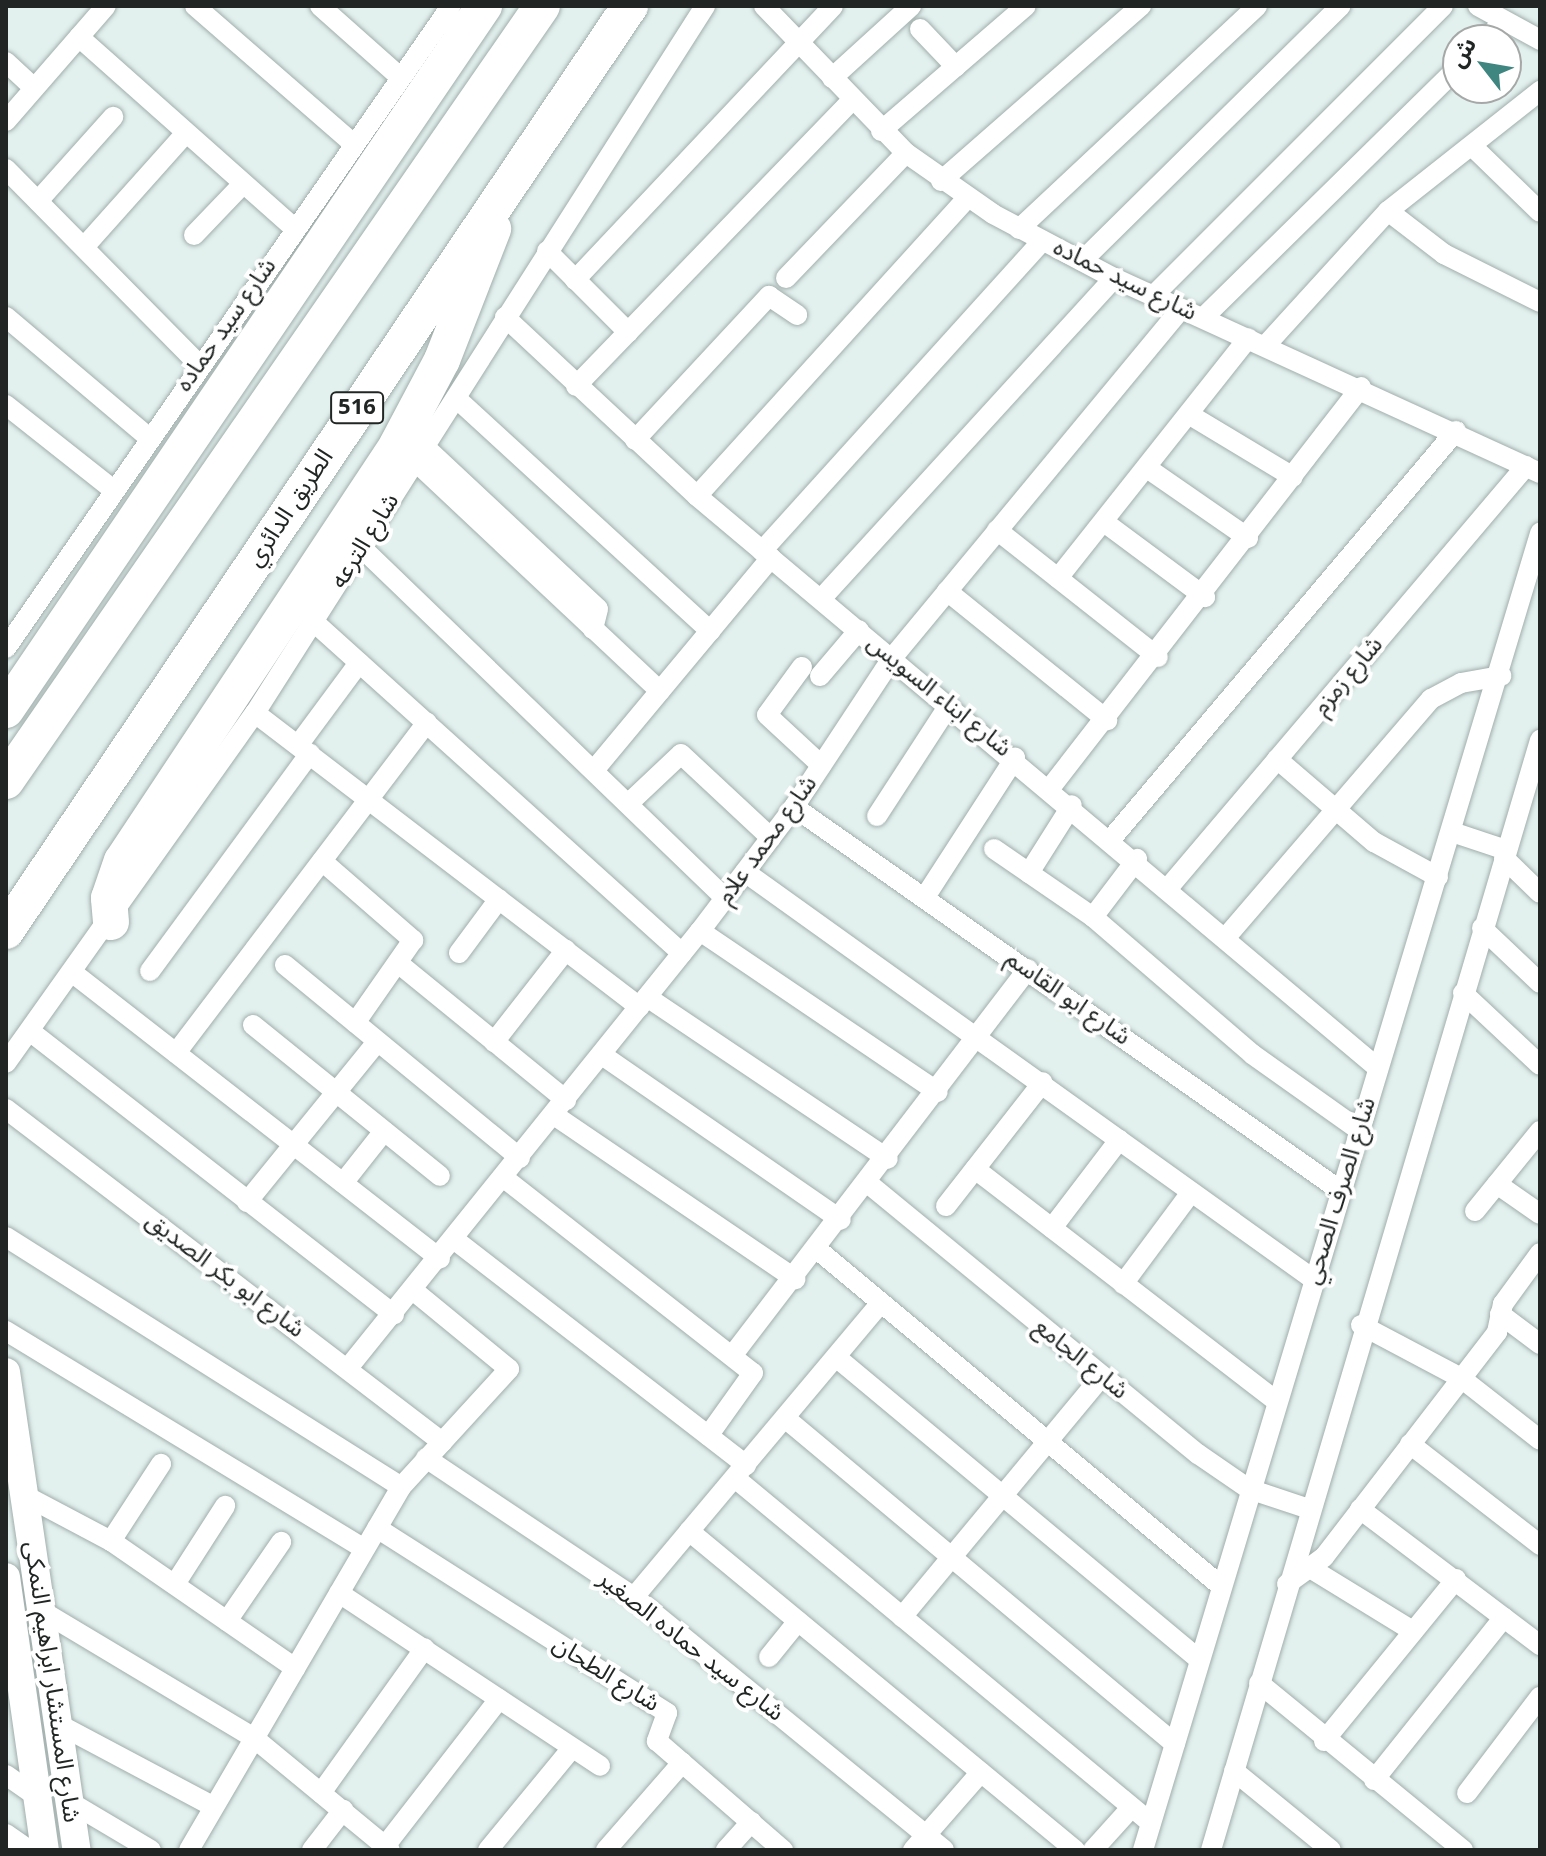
<!DOCTYPE html>
<meta charset="utf-8">
<style>
body{margin:0}
#map{position:relative;width:1546px;height:1856px;overflow:hidden;background:#e2f0ee;font-family:Georgia,"Noto Sans Arabic",serif}
div>[style]{position:absolute}
.roads{filter:drop-shadow(0 0 2px #a1aeac) drop-shadow(0 0 2px #a1aeac)}
.street>*{height:20px;margin:-10px;padding:0 10px;transform-origin:10px;border-radius:10px;background:#fff}
.secondary>*{height:28px;margin:-14px;padding:0 14px;transform-origin:14px;border-radius:14px;background:#fff}
.highway>*{height:36px;margin:-18px;padding:0 18px;transform-origin:18px;border-radius:18px;background:#fff}
span{translate:-50% -50%;white-space:nowrap;text-align:center;line-height:1.15;-webkit-text-stroke:8px #fff;paint-order:stroke}
.shield-label span{padding:2px 6px;background:#fff;border:2px solid;border-radius:6px;-webkit-text-stroke-width:0}
.shield-label{font-size:22px;color:#212625;font-weight:700}
.street-label{font-size:24px;color:#212625}
.frame{position:absolute;inset:0;border:8px solid #212625;pointer-events:none}
.north{position:absolute;left:1442px;top:24px;width:80px;height:80px;box-sizing:border-box;background:#fff;border:2px solid #a6a8a8;border-radius:50%;rotate:301deg;font-size:22px;font-weight:700;line-height:32px;text-align:center;color:#212625}
.north::after{content:'';display:block;margin:auto;width:28px;height:36px;background:#3f8681;clip-path:polygon(50% 0,100% 100%,50% 72%,0 100%)}
</style>
<div id="map">
<div class="roads">
<div class="street">
<div style="left:195px;top:6px;width:211px;rotate:41deg"></div>
<div style="left:320px;top:6px;width:108px;rotate:41.6deg"></div>
<div style="left:764px;top:6px;width:204px;rotate:46deg"></div>
<div style="left:906px;top:153px;width:106px;rotate:35deg"></div>
<div style="left:993px;top:214px;width:137px;rotate:27.9deg"></div>
<div style="left:1114px;top:278px;width:469px;rotate:24.6deg"></div>
<div style="left:1478px;top:6px;width:71px;rotate:28.7deg"></div>
<div style="left:920px;top:29px;width:52px;rotate:46.5deg"></div>
<div style="left:79px;top:37px;width:288px;rotate:41.6deg"></div>
<div style="left:1485px;top:40px;width:27px;rotate:-45deg"></div>
<div style="left:6px;top:62px;width:38px;rotate:43deg"></div>
<div style="left:832px;top:78px;width:107px;rotate:-42.3deg"></div>
<div style="left:6px;top:121px;width:152px;rotate:-49deg"></div>
<div style="left:881px;top:131px;width:191px;rotate:-40.8deg"></div>
<div style="left:1473px;top:147px;width:93px;rotate:44.1deg"></div>
<div style="left:6px;top:169px;width:274px;rotate:45.4deg"></div>
<div style="left:941px;top:181px;width:266px;rotate:-41.2deg"></div>
<div style="left:38px;top:201px;width:113px;rotate:-48.2deg"></div>
<div style="left:1388px;top:211px;width:71px;rotate:37.5deg"></div>
<div style="left:1444px;top:254px;width:107px;rotate:26.6deg"></div>
<div style="left:1019px;top:229px;width:326px;rotate:-43.1deg"></div>
<div style="left:194px;top:235px;width:69px;rotate:-46.2deg"></div>
<div style="left:84px;top:247px;width:152px;rotate:-48.2deg"></div>
<div style="left:547px;top:251px;width:115px;rotate:45deg"></div>
<div style="left:1082px;top:261px;width:363px;rotate:-44.6deg"></div>
<div style="left:786px;top:278px;width:173px;rotate:-46.2deg"></div>
<div style="left:575px;top:280px;width:376px;rotate:-46.7deg"></div>
<div style="left:1153px;top:296px;width:410px;rotate:-45deg"></div>
<div style="left:6px;top:317px;width:185px;rotate:40.2deg"></div>
<div style="left:505px;top:317px;width:262px;rotate:43deg"></div>
<div style="left:697px;top:496px;width:889px;rotate:40.03deg"></div>
<div style="left:1203px;top:318px;width:358px;rotate:-44.5deg"></div>
<div style="left:1266px;top:345px;width:181px;rotate:-47.7deg"></div>
<div style="left:1388px;top:211px;width:194px;rotate:-38.3deg"></div>
<div style="left:576px;top:386px;width:397px;rotate:-46deg"></div>
<div style="left:456px;top:398px;width:345px;rotate:42.5deg"></div>
<div style="left:6px;top:405px;width:134px;rotate:38.3deg"></div>
<div style="left:1190px;top:415px;width:120px;rotate:31deg"></div>
<div style="left:635px;top:440px;width:197px;rotate:-47.1deg"></div>
<div style="left:769px;top:296px;width:34px;rotate:34deg"></div>
<div style="left:424px;top:446px;width:238px;rotate:43.1deg"></div>
<div style="left:598px;top:609px;width:21px;rotate:104deg"></div>
<div style="left:415px;top:461px;width:336px;rotate:43.2deg"></div>
<div style="left:1147px;top:468px;width:123px;rotate:34.7deg"></div>
<div style="left:697px;top:496px;width:402px;rotate:-47.8deg"></div>
<div style="left:1104px;top:522px;width:126px;rotate:36.6deg"></div>
<div style="left:997px;top:530px;width:205px;rotate:38.3deg"></div>
<div style="left:362px;top:548px;width:504px;rotate:43.96deg"></div>
<div style="left:762px;top:551px;width:418px;rotate:-47.9deg"></div>
<div style="left:1058px;top:578px;width:306px;rotate:-51.6deg"></div>
<div style="left:947px;top:591px;width:206px;rotate:38.9deg"></div>
<div style="left:821px;top:599px;width:435px;rotate:-47.6deg"></div>
<div style="left:314px;top:622px;width:495px;rotate:42deg"></div>
<div style="left:6px;top:648px;width:781px;rotate:-55.27deg"></div>
<div style="left:802px;top:667px;width:59px;rotate:126.1deg"></div>
<div style="left:767px;top:715px;width:74px;rotate:42.8deg"></div>
<div style="left:820px;top:676px;width:60px;rotate:-49.7deg"></div>
<div style="left:255px;top:713px;width:484px;rotate:37.4deg"></div>
<div style="left:299px;top:744px;width:101px;rotate:-53.5deg"></div>
<div style="left:1277px;top:759px;width:128px;rotate:40.6deg"></div>
<div style="left:1374px;top:842px;width:73px;rotate:28.7deg"></div>
<div style="left:595px;top:769px;width:275px;rotate:-50.2deg"></div>
<div style="left:1051px;top:787px;width:506px;rotate:-52.22deg"></div>
<div style="left:629px;top:803px;width:71px;rotate:-43.3deg"></div>
<div style="left:681px;top:754px;width:123px;rotate:43deg"></div>
<div style="left:794px;top:807px;width:668px;rotate:35.07deg"></div>
<div style="left:877px;top:816px;width:132px;rotate:-57deg"></div>
<div style="left:1452px;top:832px;width:57px;rotate:18.4deg"></div>
<div style="left:1112px;top:838px;width:533px;rotate:-49.8deg"></div>
<div style="left:994px;top:849px;width:120px;rotate:34.5deg"></div>
<div style="left:1093px;top:917px;width:210px;rotate:40.7deg"></div>
<div style="left:1252px;top:1054px;width:131px;rotate:35.4deg"></div>
<div style="left:1504px;top:858px;width:50px;rotate:44.2deg"></div>
<div style="left:322px;top:861px;width:121px;rotate:41deg"></div>
<div style="left:413px;top:940px;width:101px;rotate:124.9deg"></div>
<div style="left:745px;top:872px;width:699px;rotate:35.62deg"></div>
<div style="left:1029px;top:873px;width:80px;rotate:-57.7deg"></div>
<div style="left:1169px;top:887px;width:552px;rotate:-49.7deg"></div>
<div style="left:925px;top:897px;width:166px;rotate:-57.1deg"></div>
<div style="left:1093px;top:917px;width:73px;rotate:-52.8deg"></div>
<div style="left:1482px;top:928px;width:80px;rotate:43.5deg"></div>
<div style="left:700px;top:931px;width:287px;rotate:34.1deg"></div>
<div style="left:1227px;top:936px;width:313px;rotate:-49.3deg"></div>
<div style="left:1431px;top:699px;width:34px;rotate:-28deg"></div>
<div style="left:1461px;top:683px;width:41px;rotate:-9.9deg"></div>
<div style="left:459px;top:953px;width:67px;rotate:-53.5deg"></div>
<div style="left:398px;top:963px;width:217px;rotate:39.2deg"></div>
<div style="left:285px;top:965px;width:304px;rotate:39.4deg"></div>
<div style="left:150px;top:971px;width:270px;rotate:-53.7deg"></div>
<div style="left:73px;top:973px;width:465px;rotate:37.9deg"></div>
<div style="left:1463px;top:993px;width:105px;rotate:43.1deg"></div>
<div style="left:647px;top:997px;width:290px;rotate:33.9deg"></div>
<div style="left:253px;top:1025px;width:240px;rotate:38.9deg"></div>
<div style="left:31px;top:1032px;width:460px;rotate:37.9deg"></div>
<div style="left:494px;top:1042px;width:117px;rotate:-52deg"></div>
<div style="left:176px;top:1053px;width:415px;rotate:-52.8deg"></div>
<div style="left:602px;top:1055px;width:290px;rotate:34.6deg"></div>
<div style="left:6px;top:1063px;width:430px;rotate:-54.6deg"></div>
<div style="left:255px;top:713px;width:838px;rotate:-57.52deg"></div>
<div style="left:6px;top:1109px;width:549px;rotate:37.37deg"></div>
<div style="left:554px;top:1115px;width:292px;rotate:34.2deg"></div>
<div style="left:975px;top:1169px;width:380px;rotate:37.6deg"></div>
<div style="left:504px;top:1178px;width:316px;rotate:38.1deg"></div>
<div style="left:753px;top:1373px;width:77px;rotate:125.5deg"></div>
<div style="left:343px;top:1183px;width:66px;rotate:-51.7deg"></div>
<div style="left:869px;top:1184px;width:426px;rotate:39.4deg"></div>
<div style="left:1198px;top:1454px;width:62px;rotate:34.5deg"></div>
<div style="left:1249px;top:1489px;width:63px;rotate:18.4deg"></div>
<div style="left:1497px;top:1184px;width:52px;rotate:34.9deg"></div>
<div style="left:247px;top:1202px;width:206px;rotate:-50.9deg"></div>
<div style="left:946px;top:1206px;width:157px;rotate:-52deg"></div>
<div style="left:1475px;top:1211px;width:103px;rotate:-50.9deg"></div>
<div style="left:1052px;top:1228px;width:111px;rotate:-52.7deg"></div>
<div style="left:6px;top:1237px;width:467px;rotate:32.3deg"></div>
<div style="left:455px;top:1240px;width:368px;rotate:37.7deg"></div>
<div style="left:818px;top:1250px;width:525px;rotate:39.82deg"></div>
<div style="left:1123px;top:1284px;width:111px;rotate:-53.4deg"></div>
<div style="left:1500px;top:1314px;width:50px;rotate:36.9deg"></div>
<div style="left:1361px;top:1325px;width:113px;rotate:27.9deg"></div>
<div style="left:1461px;top:1378px;width:100px;rotate:38.1deg"></div>
<div style="left:6px;top:1331px;width:419px;rotate:31.3deg"></div>
<div style="left:732px;top:1356px;width:487px;rotate:-52.6deg"></div>
<div style="left:836px;top:1357px;width:472px;rotate:39.8deg"></div>
<div style="left:348px;top:1368px;width:561px;rotate:-51.15deg"></div>
<div style="left:700px;top:931px;width:156px;rotate:-52.8deg"></div>
<div style="left:794px;top:807px;width:180px;rotate:-56.6deg"></div>
<div style="left:893px;top:657px;width:452px;rotate:-50.4deg"></div>
<div style="left:785px;top:1418px;width:508px;rotate:39.89deg"></div>
<div style="left:1410px;top:1444px;width:165px;rotate:37.8deg"></div>
<div style="left:426px;top:1458px;width:250px;rotate:33.8deg"></div>
<div style="left:634px;top:1597px;width:400px;rotate:39.2deg"></div>
<div style="left:735px;top:1478px;width:540px;rotate:39.67deg"></div>
<div style="left:24px;top:1495px;width:98px;rotate:27.9deg"></div>
<div style="left:111px;top:1541px;width:224px;rotate:34.6deg"></div>
<div style="left:1360px;top:1509px;width:226px;rotate:37.1deg"></div>
<div style="left:377px;top:1528px;width:344px;rotate:32.5deg"></div>
<div style="left:667px;top:1713px;width:30px;rotate:110deg"></div>
<div style="left:657px;top:1741px;width:167px;rotate:40.9deg"></div>
<div style="left:689px;top:1531px;width:501px;rotate:39.57deg"></div>
<div style="left:111px;top:1541px;width:92px;rotate:-57deg"></div>
<div style="left:1310px;top:1568px;width:121px;rotate:31.5deg"></div>
<div style="left:175px;top:1584px;width:93px;rotate:-57.3deg"></div>
<div style="left:1287px;top:1584px;width:46px;rotate:-36.1deg"></div>
<div style="left:1324px;top:1557px;width:284px;rotate:-52.4deg"></div>
<div style="left:1497px;top:1332px;width:29px;rotate:-78deg"></div>
<div style="left:1503px;top:1304px;width:63px;rotate:-54deg"></div>
<div style="left:339px;top:1593px;width:313px;rotate:33.5deg"></div>
<div style="left:634px;top:1597px;width:384px;rotate:-50deg"></div>
<div style="left:42px;top:1611px;width:247px;rotate:30.9deg"></div>
<div style="left:254px;top:1738px;width:176px;rotate:39.5deg"></div>
<div style="left:902px;top:1617px;width:313px;rotate:-50.3deg"></div>
<div style="left:227px;top:1621px;width:96px;rotate:-55.6deg"></div>
<div style="left:769px;top:1657px;width:46px;rotate:-51.1deg"></div>
<div style="left:1259px;top:1683px;width:264px;rotate:39.3deg"></div>
<div style="left:60px;top:1725px;width:174px;rotate:28deg"></div>
<div style="left:1324px;top:1741px;width:209px;rotate:-50.8deg"></div>
<div style="left:1234px;top:1771px;width:125px;rotate:39.2deg"></div>
<div style="left:6px;top:1775px;width:39px;rotate:35deg"></div>
<div style="left:1374px;top:1780px;width:208px;rotate:-51.4deg"></div>
<div style="left:321px;top:1793px;width:178px;rotate:-54.4deg"></div>
<div style="left:1467px;top:1793px;width:121px;rotate:-52.8deg"></div>
<div style="left:70px;top:1802px;width:94px;rotate:30.7deg"></div>
<div style="left:6px;top:1834px;width:28px;rotate:35deg"></div>
<div style="left:385px;top:1846px;width:186px;rotate:-52.2deg"></div>
<div style="left:189px;top:1850px;width:420px;rotate:-59.7deg"></div>
<div style="left:401px;top:1487px;width:160px;rotate:-47.5deg"></div>
<div style="left:509px;top:1369px;width:123px;rotate:-140.6deg"></div>
<div style="left:312px;top:1850px;width:51px;rotate:-52.2deg"></div>
<div style="left:488px;top:1850px;width:132px;rotate:-50.5deg"></div>
<div style="left:606px;top:1850px;width:116px;rotate:-48.9deg"></div>
<div style="left:726px;top:1850px;width:38px;rotate:-48deg"></div>
<div style="left:913px;top:1850px;width:103px;rotate:-48.9deg"></div>
<div style="left:1093px;top:1850px;width:57px;rotate:-47.9deg"></div>
<div style="left:1143px;top:1850px;width:1376px;rotate:-73.22deg"></div>
<div style="left:1211px;top:1850px;width:1158px;rotate:-73.49deg"></div>
</div>
<div class="secondary">
<div style="left:6px;top:1372px;width:483px;rotate:81.6deg"></div>
<div style="left:6px;top:1577px;width:276px;rotate:81.9deg"></div>
</div>
<div class="highway">
<div style="left:6px;top:710px;width:851px;rotate:-55.82deg"></div>
<div style="left:6px;top:781px;width:942px;rotate:-55.33deg"></div>
<div style="left:111px;top:922px;width:24px;rotate:-95deg"></div>
<div style="left:109px;top:898px;width:39px;rotate:-71deg"></div>
<div style="left:122px;top:861px;width:499px;rotate:-56.5deg"></div>
<div style="left:397px;top:445px;width:96px;rotate:-62.1deg"></div>
<div style="left:442px;top:360px;width:141px;rotate:-68.7deg"></div>
<div style="left:6px;top:931px;width:1116px;rotate:-56deg"></div>
</div>
</div>
<div class="shield-label">
<span style="left:357px;top:408px">516</span>
</div>
<div class="street-label">
<span style="left:1125px;top:280px;rotate:26deg">شارع سيد حماده</span>
<span style="left:226px;top:325px;rotate:-55deg">شارع سيد حماده</span>
<span style="left:290px;top:508px;rotate:-56deg">الطريق الدائري</span>
<span style="left:365px;top:541px;rotate:-58deg">شارع الترعه</span>
<span style="left:1348px;top:676px;rotate:-50deg">شارع زمزم</span>
<span style="left:939px;top:696px;rotate:39deg">شارع ابناء السويس</span>
<span style="left:767px;top:840px;rotate:-54deg">شارع محمد علام</span>
<span style="left:1068px;top:998px;rotate:35deg">شارع ابو القاسم</span>
<span style="left:1340px;top:1191px;rotate:-73deg">شارع الصرف الصحي</span>
<span style="left:225px;top:1275px;rotate:37deg">شارع ابو بكر الصديق</span>
<span style="left:1081px;top:1359px;rotate:39deg">شارع الجامع</span>
<span style="left:691px;top:1646px;rotate:38deg">شارع سيد حماده الصغير</span>
<span style="left:606px;top:1674px;rotate:32deg">شارع الطحان</span>
<span style="left:52px;top:1682px;rotate:82deg">شارع المستشار ابراهيم النمكى</span>
</div>
<div class="frame"></div>
<div class="north">ش</div>
</div>
